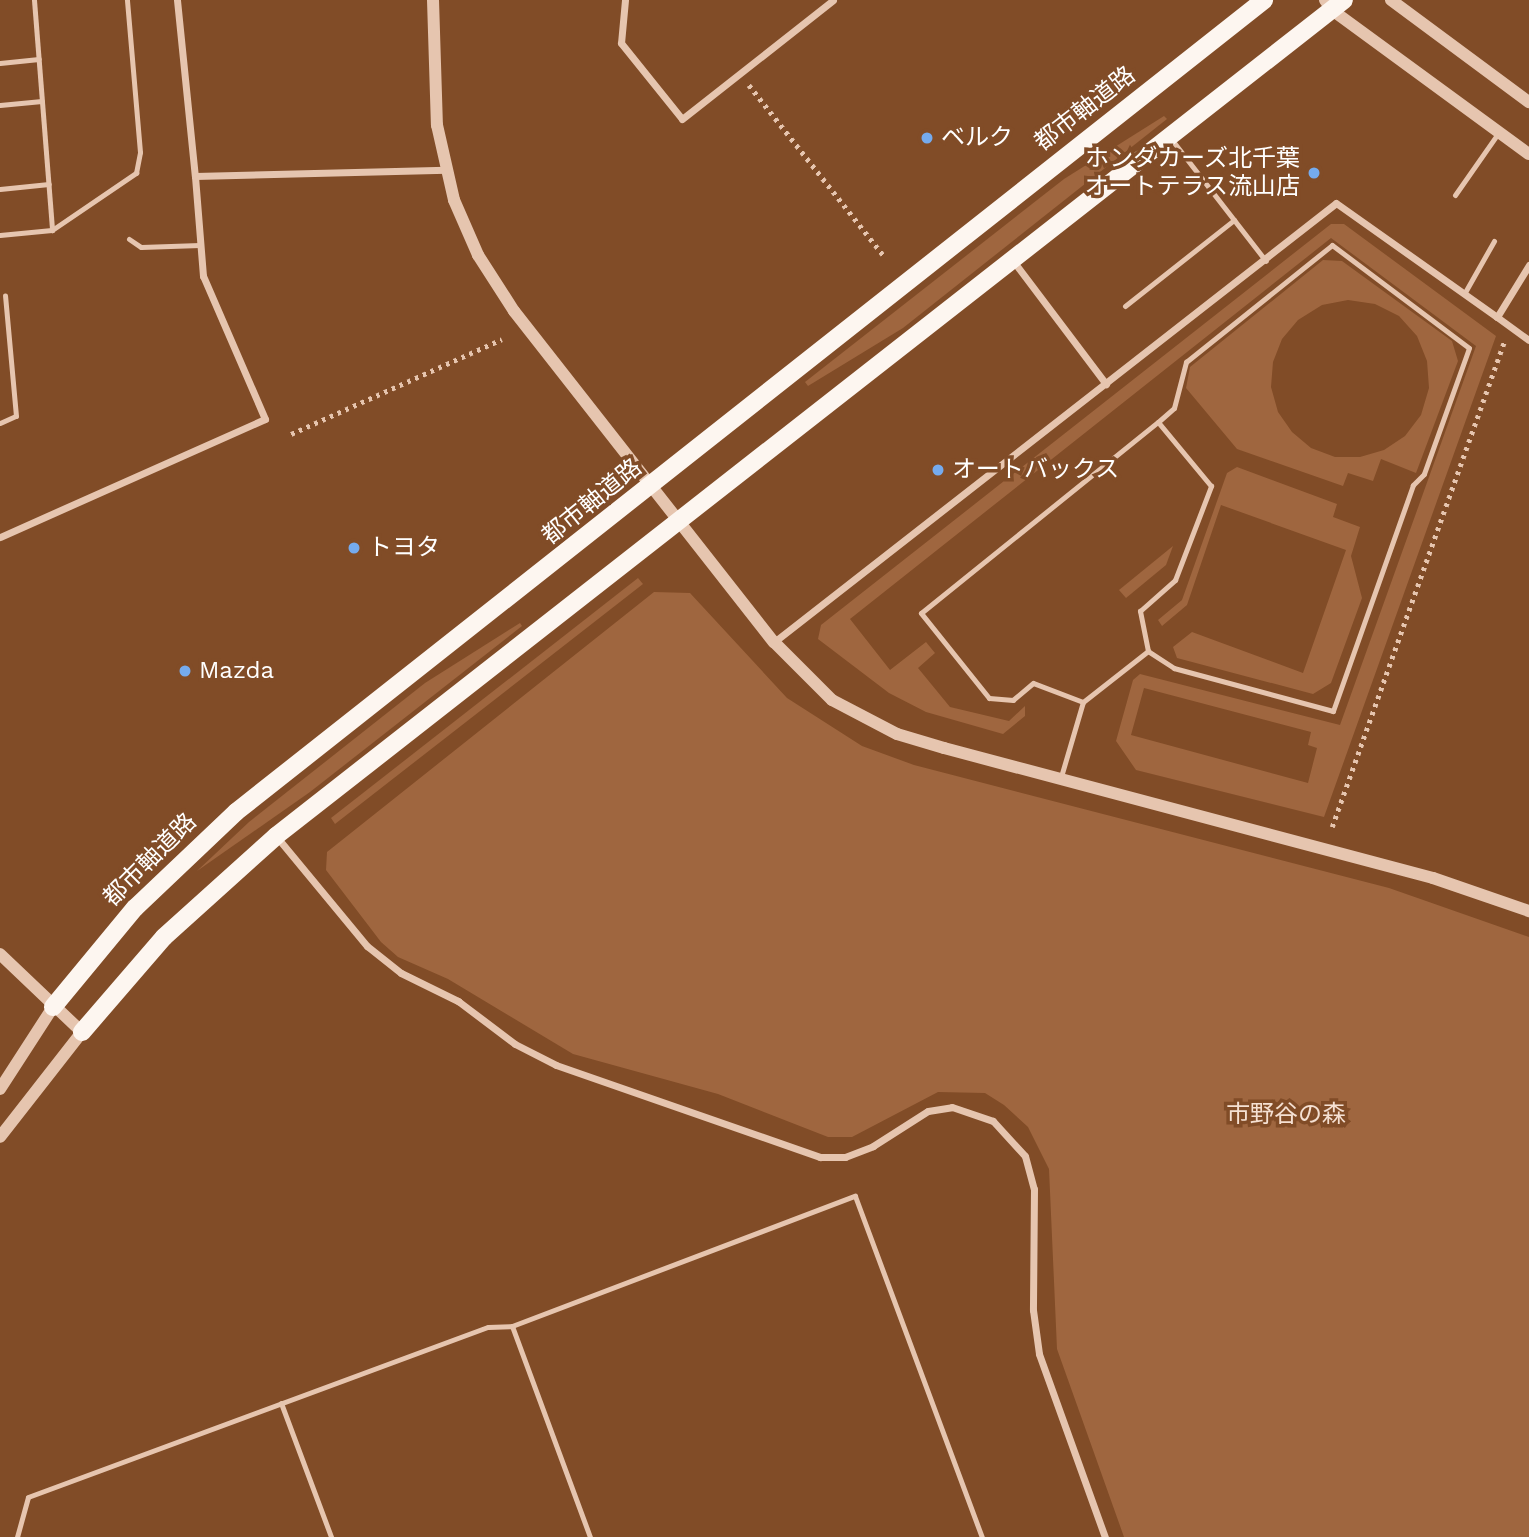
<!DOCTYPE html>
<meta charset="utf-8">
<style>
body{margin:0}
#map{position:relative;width:1529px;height:1537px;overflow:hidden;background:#814c27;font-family:"Work Sans","Noto Sans JP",sans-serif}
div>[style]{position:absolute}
.green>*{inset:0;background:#9f663f}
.path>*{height:4.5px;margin-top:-2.25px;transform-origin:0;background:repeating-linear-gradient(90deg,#e6c5af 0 3.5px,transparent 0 8.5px)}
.service>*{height:5px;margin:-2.5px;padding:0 2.5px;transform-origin:2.5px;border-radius:2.5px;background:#e6c5af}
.minor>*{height:7px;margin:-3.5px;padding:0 3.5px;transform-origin:3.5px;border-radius:3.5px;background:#e6c5af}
.tertiary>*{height:12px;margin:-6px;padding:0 6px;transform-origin:6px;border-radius:6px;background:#e6c5af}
.primary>*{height:18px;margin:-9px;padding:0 9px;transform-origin:9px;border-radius:9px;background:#fdf6f0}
.dots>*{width:19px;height:19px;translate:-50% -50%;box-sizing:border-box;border:4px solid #814c27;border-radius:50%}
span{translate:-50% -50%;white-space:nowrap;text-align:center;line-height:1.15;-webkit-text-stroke:7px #814c27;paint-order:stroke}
.street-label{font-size:24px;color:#fff}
.poi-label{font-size:24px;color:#fff}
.left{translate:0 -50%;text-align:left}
.right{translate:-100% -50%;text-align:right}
.park-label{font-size:24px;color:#f5e0d2}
</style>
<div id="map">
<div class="green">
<div style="clip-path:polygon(1164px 116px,1167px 119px,903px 328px,808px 386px,805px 382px,1064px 179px)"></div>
<div style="clip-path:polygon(evenodd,1331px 224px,1344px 224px,1496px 336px,1324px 817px,1136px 770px,1116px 741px,1133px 680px,1140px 674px,1340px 725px,1476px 346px,1331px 238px,850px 619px,890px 670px,926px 642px,935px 653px,918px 668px,950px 707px,1009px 721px,1025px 706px,1025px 716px,1003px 734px,926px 712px,889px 693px,818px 639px,821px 625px,1331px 224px,1144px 688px,1311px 732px,1308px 745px,1317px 748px,1308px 783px,1131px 735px,1144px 688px)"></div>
<div style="clip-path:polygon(evenodd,1323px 260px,1342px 261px,1452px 341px,1458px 361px,1416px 473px,1381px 459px,1373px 481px,1348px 473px,1343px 486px,1237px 449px,1186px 388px,1190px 367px,1323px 260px,1348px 300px,1375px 304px,1399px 316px,1417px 336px,1427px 361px,1429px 388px,1421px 415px,1405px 436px,1384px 450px,1360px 457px,1335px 457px,1311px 448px,1292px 432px,1278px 412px,1271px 387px,1273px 362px,1282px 339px,1298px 320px,1322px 305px,1348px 300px)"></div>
<div style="clip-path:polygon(1237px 467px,1337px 504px,1333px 517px,1360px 527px,1351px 556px,1362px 598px,1331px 683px,1313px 694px,1177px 658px,1173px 647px,1192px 632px,1303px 673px,1346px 550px,1221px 505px,1187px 605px,1162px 626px,1158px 620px,1182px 600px,1227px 473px)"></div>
<div style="clip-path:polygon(1173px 546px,1166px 565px,1126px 598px,1119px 590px)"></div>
<div style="clip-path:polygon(638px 578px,643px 584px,335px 824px,331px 818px)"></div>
<div style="clip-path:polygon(654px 592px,690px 593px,787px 698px,862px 746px,914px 765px,1389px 888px,1529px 937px,1529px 1537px,1124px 1537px,1057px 1349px,1049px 1169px,1028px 1127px,1004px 1105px,985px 1093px,938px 1092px,852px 1137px,828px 1137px,718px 1094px,573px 1054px,448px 979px,398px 957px,381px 942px,326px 870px,327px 852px)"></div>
<div style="clip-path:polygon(520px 623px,522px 626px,310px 792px,197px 871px,249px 822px,425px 683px)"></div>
</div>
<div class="path">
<div style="left:749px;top:85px;width:219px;rotate:51.7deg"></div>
<div style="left:291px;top:434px;width:231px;rotate:-24.2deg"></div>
<div style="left:1332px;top:827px;width:515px;rotate:-70.47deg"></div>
</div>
<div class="service">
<div style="left:34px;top:0;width:231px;rotate:85.5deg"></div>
<div style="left:0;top:63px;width:39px;rotate:-6deg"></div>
<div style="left:0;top:105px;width:42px;rotate:-5.4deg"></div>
<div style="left:1172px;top:140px;width:153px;rotate:52.2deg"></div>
<div style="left:0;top:189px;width:49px;rotate:-5.8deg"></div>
<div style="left:1455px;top:195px;width:77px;rotate:-55.1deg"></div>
<div style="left:0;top:235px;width:52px;rotate:-5.5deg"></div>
<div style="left:52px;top:230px;width:102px;rotate:-34.2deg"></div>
<div style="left:136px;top:173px;width:21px;rotate:-79deg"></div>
<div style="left:140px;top:152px;width:153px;rotate:-94.9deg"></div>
<div style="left:129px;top:239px;width:14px;rotate:34deg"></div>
<div style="left:141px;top:247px;width:59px;rotate:-1.9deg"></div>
<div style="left:1464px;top:294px;width:61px;rotate:-60.5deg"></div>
<div style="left:1125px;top:306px;width:139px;rotate:-38.3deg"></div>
<div style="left:0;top:423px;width:17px;rotate:-24deg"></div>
<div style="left:16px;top:416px;width:121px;rotate:-95.2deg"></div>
<div style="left:1083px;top:702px;width:53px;rotate:-159.2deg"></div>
<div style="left:1033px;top:683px;width:26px;rotate:140deg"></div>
<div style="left:1013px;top:700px;width:24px;rotate:-175deg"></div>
<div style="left:989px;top:698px;width:109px;rotate:-128.7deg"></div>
<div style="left:921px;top:613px;width:304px;rotate:-38.9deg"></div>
<div style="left:1158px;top:422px;width:21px;rotate:-41deg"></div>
<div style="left:1174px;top:408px;width:48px;rotate:-75.4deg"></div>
<div style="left:1186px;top:362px;width:187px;rotate:-38.7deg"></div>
<div style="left:1332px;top:245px;width:171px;rotate:36.9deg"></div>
<div style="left:1469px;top:348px;width:134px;rotate:109.7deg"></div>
<div style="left:1424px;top:474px;width:16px;rotate:135deg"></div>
<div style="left:1413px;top:485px;width:240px;rotate:109.5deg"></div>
<div style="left:1333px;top:711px;width:165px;rotate:-164.9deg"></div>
<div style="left:1174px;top:668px;width:31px;rotate:-147deg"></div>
<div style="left:1148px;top:651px;width:41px;rotate:-101.3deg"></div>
<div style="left:1140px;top:611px;width:47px;rotate:-41.5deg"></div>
<div style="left:1175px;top:580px;width:101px;rotate:-69deg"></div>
<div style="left:1211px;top:486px;width:83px;rotate:-129.6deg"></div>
<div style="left:1060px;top:780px;width:81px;rotate:-73.6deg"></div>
<div style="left:1083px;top:702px;width:83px;rotate:-38.1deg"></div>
<div style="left:281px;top:1403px;width:143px;rotate:69.5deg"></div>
<div style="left:17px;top:1537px;width:41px;rotate:-74.6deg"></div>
<div style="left:28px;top:1497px;width:490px;rotate:-20.3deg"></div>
<div style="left:488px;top:1327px;width:24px;rotate:-2deg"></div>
<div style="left:590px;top:1537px;width:225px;rotate:-110.3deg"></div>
<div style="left:512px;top:1326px;width:367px;rotate:-20.8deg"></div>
<div style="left:855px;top:1196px;width:364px;rotate:69.6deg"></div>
</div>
<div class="minor">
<div style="left:177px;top:0;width:177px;rotate:84.2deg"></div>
<div style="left:195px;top:176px;width:251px;rotate:-1.4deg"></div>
<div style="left:625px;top:0;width:43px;rotate:95.3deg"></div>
<div style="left:621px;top:43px;width:97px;rotate:51.2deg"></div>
<div style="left:682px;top:119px;width:192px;rotate:-38.2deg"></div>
<div style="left:1014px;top:262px;width:153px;rotate:53deg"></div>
<div style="left:1497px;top:317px;width:39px;rotate:36deg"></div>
<div style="left:0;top:537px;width:290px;rotate:-24deg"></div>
<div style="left:265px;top:419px;width:156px;rotate:-113.4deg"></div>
<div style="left:203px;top:276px;width:100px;rotate:-94.6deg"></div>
<div style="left:774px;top:642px;width:713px;rotate:-37.99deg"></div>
<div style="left:1336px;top:203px;width:197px;rotate:35.3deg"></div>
<div style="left:1497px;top:317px;width:61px;rotate:-58.4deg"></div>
<div style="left:276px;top:836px;width:143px;rotate:50.4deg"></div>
<div style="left:367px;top:946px;width:43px;rotate:38.5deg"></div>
<div style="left:401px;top:973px;width:64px;rotate:26.2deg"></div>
<div style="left:458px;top:1001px;width:71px;rotate:37deg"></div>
<div style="left:515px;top:1044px;width:46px;rotate:27.1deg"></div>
<div style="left:556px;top:1065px;width:280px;rotate:19.2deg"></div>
<div style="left:820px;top:1157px;width:25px"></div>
<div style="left:845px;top:1157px;width:30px;rotate:-21deg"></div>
<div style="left:873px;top:1146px;width:65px;rotate:-32.5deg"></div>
<div style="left:928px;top:1111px;width:24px;rotate:-9deg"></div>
<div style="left:952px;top:1107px;width:43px;rotate:18.9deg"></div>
<div style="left:993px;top:1121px;width:47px;rotate:47.6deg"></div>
<div style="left:1025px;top:1156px;width:34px;rotate:75deg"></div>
<div style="left:1034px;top:1189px;width:121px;rotate:90.5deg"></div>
<div style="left:1033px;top:1310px;width:44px;rotate:82.2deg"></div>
<div style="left:1039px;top:1354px;width:195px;rotate:70.2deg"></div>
</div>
<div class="tertiary">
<div style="left:433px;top:0;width:125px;rotate:88.2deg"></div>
<div style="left:437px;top:125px;width:77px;rotate:77.2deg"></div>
<div style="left:454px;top:200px;width:60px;rotate:66.4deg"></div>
<div style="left:478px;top:255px;width:67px;rotate:57.3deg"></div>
<div style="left:514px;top:311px;width:421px;rotate:51.9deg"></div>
<div style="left:774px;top:642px;width:82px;rotate:45deg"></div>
<div style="left:832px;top:700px;width:73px;rotate:27.6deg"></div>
<div style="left:897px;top:734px;width:49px;rotate:16.6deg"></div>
<div style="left:944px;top:748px;width:506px;rotate:14.89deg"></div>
<div style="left:1433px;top:878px;width:102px;rotate:19deg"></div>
<div style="left:1325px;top:0;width:12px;rotate:55deg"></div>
<div style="left:1332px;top:10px;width:244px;rotate:36.2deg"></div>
<div style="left:1391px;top:0;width:172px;rotate:36.5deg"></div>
<div style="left:0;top:954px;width:113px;rotate:43.6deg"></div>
<div style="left:82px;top:1032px;width:133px;rotate:128deg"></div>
<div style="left:0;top:1089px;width:98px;rotate:-57.1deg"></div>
</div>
<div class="primary">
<div style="left:53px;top:1007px;width:129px;rotate:-50.4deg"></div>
<div style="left:135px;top:908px;width:139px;rotate:-43.5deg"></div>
<div style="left:236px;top:812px;width:1310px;rotate:-38.3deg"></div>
<div style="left:82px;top:1032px;width:125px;rotate:-49.2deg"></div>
<div style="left:164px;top:937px;width:151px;rotate:-42deg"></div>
<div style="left:276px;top:836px;width:1356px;rotate:-38.05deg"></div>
</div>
<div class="dots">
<div style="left:927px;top:138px;background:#75abee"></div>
<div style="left:1314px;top:173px;background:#75abee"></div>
<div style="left:938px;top:470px;background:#75abee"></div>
<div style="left:354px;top:548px;background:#75abee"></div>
<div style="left:185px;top:671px;background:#75abee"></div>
</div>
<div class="street-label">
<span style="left:1085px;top:109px;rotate:-38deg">都市軸道路</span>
<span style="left:592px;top:502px;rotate:-39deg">都市軸道路</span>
<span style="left:150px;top:860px;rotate:-45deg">都市軸道路</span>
</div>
<div class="poi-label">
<span class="left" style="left:941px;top:138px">ベルク</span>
<span class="right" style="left:1300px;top:173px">ホンダカーズ北千葉<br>オートテラス流山店</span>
<span class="left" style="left:952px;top:470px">オートバックス</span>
<span class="left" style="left:368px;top:548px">トヨタ</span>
<span class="left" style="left:199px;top:671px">Mazda</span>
</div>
<div class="park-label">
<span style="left:1286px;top:1115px">市野谷の森</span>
</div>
</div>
